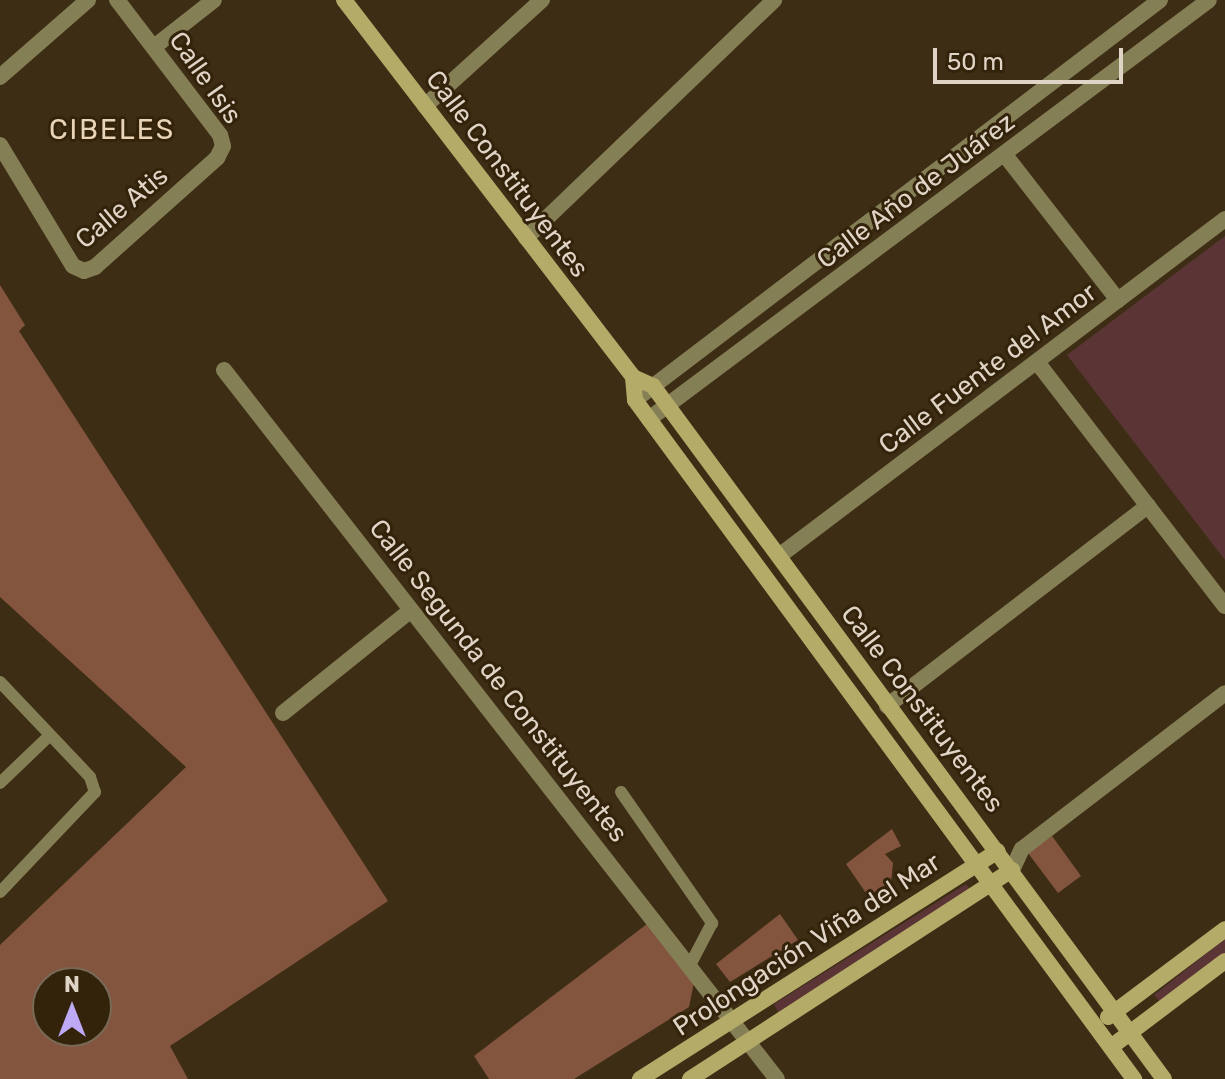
<!DOCTYPE html>
<meta charset="utf-8">
<style>
body{margin:0}
#map{position:relative;width:1225px;height:1079px;overflow:hidden;background:#3e2d15;font-family:Rubik,sans-serif}
div>[style]{position:absolute}
.green>*{inset:0;background:#5b3536}
.building>*{inset:0;background:#83553f}
.lane>*{height:12px;margin:-6px;padding:0 6px;transform-origin:6px;border-radius:6px;background:#857f56}
.street>*{height:16px;margin:-8px;padding:0 8px;transform-origin:8px;border-radius:8px;background:#857f56}
.secondary>*{height:16px;margin:-8px;padding:0 8px;transform-origin:8px;border-radius:8px;background:#b4ab68}
span{translate:-50% -50%;white-space:nowrap;text-align:center;line-height:1.15;-webkit-text-stroke:6px #34230b;paint-order:stroke}
.street-label{font-size:26px;color:#dfd4c6}
.neighbourhood-label{font-size:28px;color:#ead4b8;letter-spacing:2px}
.north{position:absolute;left:32px;top:967px;width:80px;height:80px;box-sizing:border-box;background:#34230b;border:2px solid #786a56;border-radius:50%;rotate:0deg;font-size:22px;font-weight:700;line-height:32px;text-align:center;color:#dfd4c6}
.north::after{content:'';display:block;margin:auto;width:28px;height:36px;background:#bea9f5;clip-path:polygon(50% 0,100% 100%,50% 72%,0 100%)}
.scale{position:absolute;left:933px;top:48px;width:190px;height:36px;box-sizing:border-box;border:4px solid #dfd4c6;border-top:0;padding-left:10px;font-size:24px;line-height:28px;white-space:nowrap;color:#dfd4c6;-webkit-text-stroke:6px #34230b;paint-order:stroke}
</style>
<div id="map">
<div class="green">
<div style="clip-path:polygon(1225px 236px,1225px 560px,1067px 355px)"></div>
<div style="clip-path:polygon(966px 884px,971px 891px,778px 1012px,774px 1004px)"></div>
<div style="clip-path:polygon(1225px 939px,1225px 953px,1161px 1003px,1154px 995px)"></div>
</div>
<div class="building">
<div style="clip-path:polygon(evenodd,0 285px,25px 325px,19px 331px,388px 901px,170px 1046px,188px 1079px,0 1079px,0 945px,186px 767px,0 597px,0 285px,48px 983px,96px 983px,96px 1031px,48px 1031px,48px 983px)"></div>
<div style="clip-path:polygon(892px 829px,901px 846px,885px 854px,893px 863px,891px 882px,868px 896px,846px 864px)"></div>
<div style="clip-path:polygon(1052px 836px,1081px 876px,1058px 893px,1028px 853px)"></div>
<div style="clip-path:polygon(780px 914px,798px 940px,730px 982px,716px 964px)"></div>
<div style="clip-path:polygon(647px 924px,694px 982px,689px 1007px,574px 1079px,489px 1079px,474px 1056px)"></div>
</div>
<div class="lane">
<div style="left:0;top:682px;width:131px;rotate:46.5deg"></div>
<div style="left:90px;top:777px;width:16px;rotate:72deg"></div>
<div style="left:95px;top:792px;width:138px;rotate:133.5deg"></div>
<div style="left:0;top:783px;width:69px;rotate:-43.8deg"></div>
<div style="left:621px;top:792px;width:160px;rotate:55.2deg"></div>
<div style="left:712px;top:923px;width:47px;rotate:117.6deg"></div>
</div>
<div class="street">
<div style="left:154px;top:47px;width:76px;rotate:-38.1deg"></div>
<div style="left:0;top:77px;width:117px;rotate:-41.2deg"></div>
<div style="left:425px;top:106px;width:158px;rotate:-42.2deg"></div>
<div style="left:0;top:145px;width:141px;rotate:58.9deg"></div>
<div style="left:73px;top:266px;width:12px;rotate:24deg"></div>
<div style="left:84px;top:271px;width:12px;rotate:-20deg"></div>
<div style="left:95px;top:267px;width:164px;rotate:-41.8deg"></div>
<div style="left:217px;top:158px;width:13px;rotate:-63deg"></div>
<div style="left:223px;top:146px;width:11px;rotate:-105deg"></div>
<div style="left:220px;top:135px;width:170px;rotate:-127.3deg"></div>
<div style="left:1005px;top:155px;width:184px;rotate:52.1deg"></div>
<div style="left:526px;top:238px;width:344px;rotate:-43.8deg"></div>
<div style="left:1037px;top:362px;width:308px;rotate:52.4deg"></div>
<div style="left:224px;top:370px;width:899px;rotate:52.05deg"></div>
<div style="left:635px;top:400px;width:660px;rotate:-37.3deg"></div>
<div style="left:649px;top:419px;width:699px;rotate:-36.8deg"></div>
<div style="left:779px;top:556px;width:559px;rotate:-37.07deg"></div>
<div style="left:887px;top:706px;width:329px;rotate:-37.5deg"></div>
<div style="left:283px;top:713px;width:164px;rotate:-38.8deg"></div>
<div style="left:1012px;top:870px;width:23px;rotate:-65deg"></div>
<div style="left:1022px;top:849px;width:256px;rotate:-37.5deg"></div>
</div>
<div class="secondary">
<div style="left:344px;top:0;width:475px;rotate:52.5deg"></div>
<div style="left:633px;top:377px;width:22px;rotate:24deg"></div>
<div style="left:653px;top:386px;width:861px;rotate:53.6deg"></div>
<div style="left:633px;top:377px;width:23px;rotate:85deg"></div>
<div style="left:635px;top:400px;width:843px;rotate:53.69deg"></div>
<div style="left:1108px;top:1017px;width:146px;rotate:-36.9deg"></div>
<div style="left:1111px;top:1047px;width:143px;rotate:-37deg"></div>
<div style="left:640px;top:1079px;width:424px;rotate:-32.5deg"></div>
<div style="left:690px;top:1079px;width:384px;rotate:-33deg"></div>
</div>
<div class="street-label">
<span style="left:205px;top:78px;rotate:55deg">Calle Isis</span>
<span style="left:507px;top:174px;rotate:53deg">Calle Constituyentes</span>
<span style="left:916px;top:191px;rotate:-37deg">Calle Año de Juárez</span>
<span style="left:122px;top:208px;rotate:-40deg">Calle Atis</span>
<span style="left:988px;top:369px;rotate:-37deg">Calle Fuente del Amor</span>
<span style="left:498px;top:681px;rotate:52deg">Calle Segunda de Constituyentes</span>
<span style="left:922px;top:709px;rotate:53deg">Calle Constituyentes</span>
<span style="left:807px;top:945px;rotate:-33deg">Prolongación Viña del Mar</span>
</div>
<div class="neighbourhood-label">
<span style="left:112px;top:130px">CIBELES</span>
</div>
<div class="north">N</div>
<div class="scale">50 m</div>
</div>
